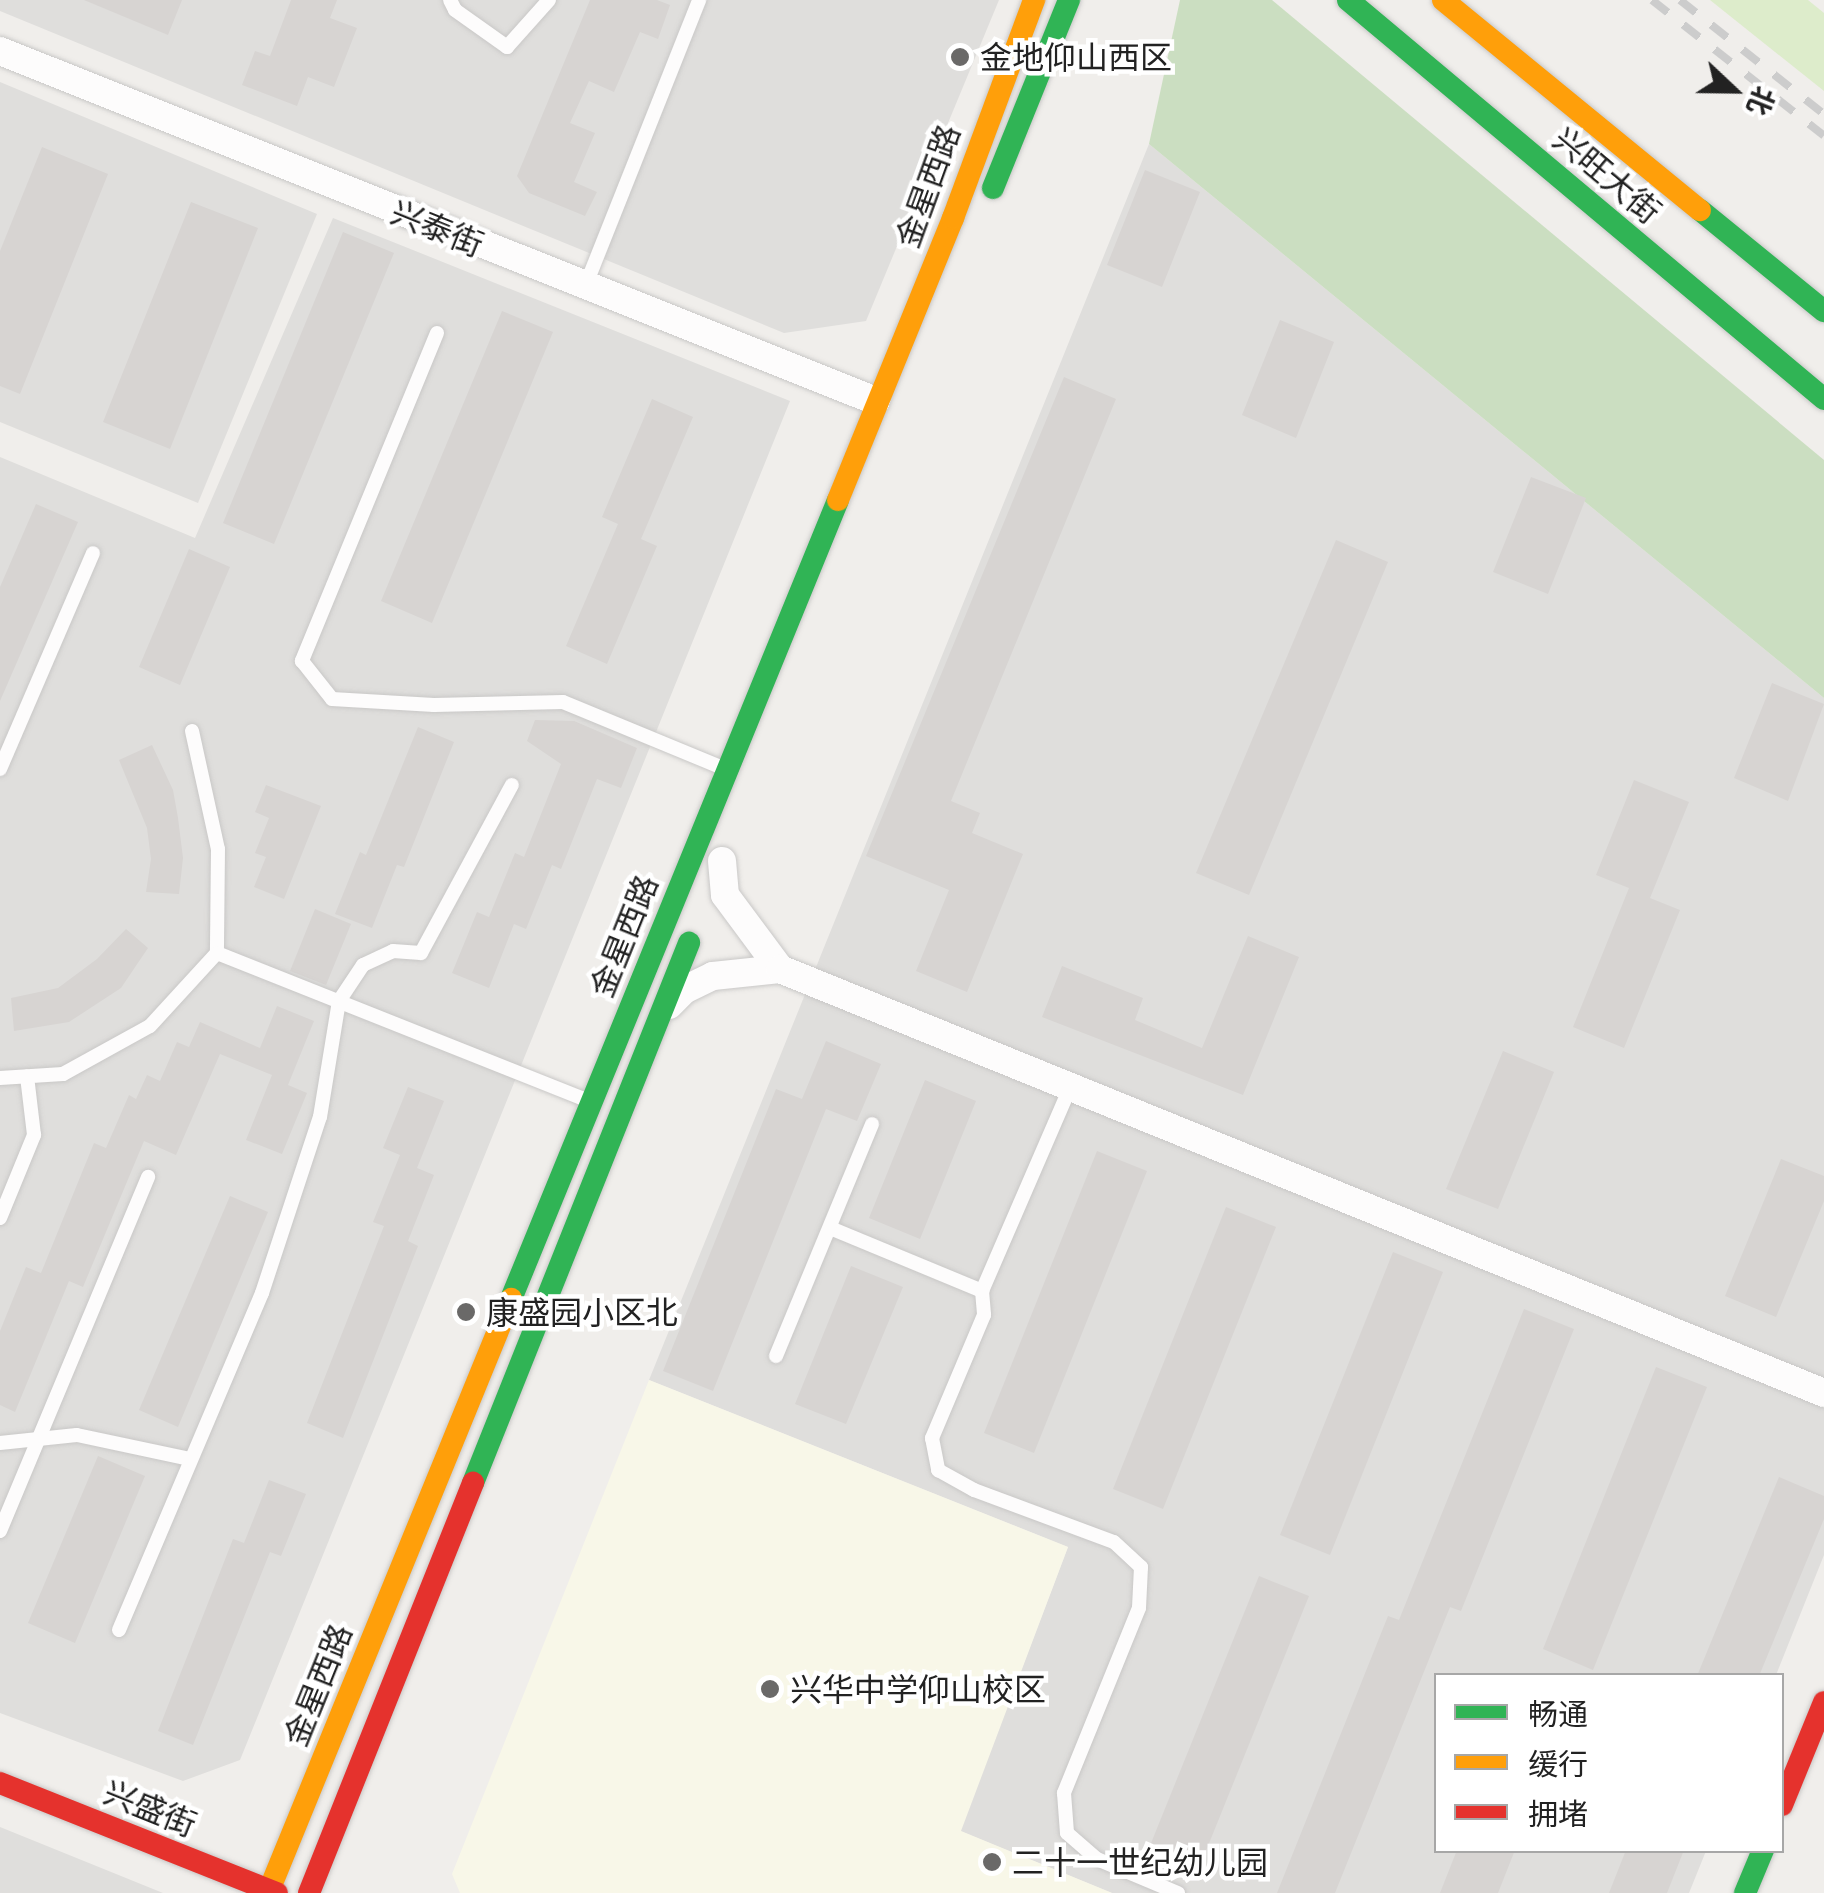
<!DOCTYPE html>
<meta charset="utf-8">
<style>
body{margin:0}
#map{position:relative;width:1824px;height:1893px;overflow:hidden;background:#f0eeeb;font-family:"Open Sans","Noto Sans SC",sans-serif}
div>[style]{position:absolute}
.residential>*{inset:0;background:#dfdedc}
.education>*{inset:0;background:#f8f7e8}
.grass>*{inset:0;background:#ddeccb}
.forest>*{inset:0;background:#cbdec1}
.building>*{inset:0;background:#d7d4d2}
.roads{filter:drop-shadow(0 0 2px #c9c8c7) drop-shadow(0 0 2px #c9c8c7)}
.lane>*{height:14px;margin:-7px;padding:0 7px;transform-origin:7px;border-radius:7px;background:#fdfcfc}
.street>*{height:28px;margin:-14px;padding:0 14px;transform-origin:14px;border-radius:14px;background:#fdfcfc}
.fast>*{height:22px;margin:-11px;padding:0 11px;transform-origin:11px;border-radius:11px;background:#30b455}
.slow>*{height:22px;margin:-11px;padding:0 11px;transform-origin:11px;border-radius:11px;background:#ff9f0a}
.jam>*{height:22px;margin:-11px;padding:0 11px;transform-origin:11px;border-radius:11px;background:#e5322d}
.rail>*{height:8px;margin-top:-4px;transform-origin:0;background:repeating-linear-gradient(90deg,#ccc 0 20px,transparent 0 40px)}
.dots>*{width:28px;height:28px;translate:-50% -50%;box-sizing:border-box;border:5px solid #fff;border-radius:50%}
span{translate:-50% -50%;white-space:nowrap;text-align:center;line-height:1.15;-webkit-text-stroke:9px #fff;paint-order:stroke}
.poi-label{font-size:32px;color:#222}
.left{translate:0 -50%;text-align:left}
.street-label{font-size:32px;color:#222}
.legend{position:absolute;left:1434px;top:1673px;width:350px;height:180px;box-sizing:border-box;background:#fff;border:2px solid #a7a7a7;margin:0;padding:12px 18px;list-style:none;font-size:30px;color:#222}
.legend li{display:flex;align-items:center;gap:20px;height:50px}
.legend b{width:50px;border:2px solid #a7a7a7}
.north{position:absolute;left:1684px;top:40px;width:100px;height:100px;-webkit-text-stroke:8px #fff;paint-order:stroke;rotate:112deg;font-size:28px;font-weight:700;line-height:40px;text-align:center;color:#222}
.north::after{content:'';display:block;margin:auto;width:35px;height:45px;background:#222;clip-path:polygon(50% 0,100% 100%,50% 72%,0 100%)}
</style>
<div id="map">
<div class="residential">
<div style="clip-path:polygon(0 0,999px 0,866px 321px,784px 333px,0 11px)"></div>
<div style="clip-path:polygon(0 82px,317px 214px,198px 503px,0 422px)"></div>
<div style="clip-path:polygon(1149px 144px,1824px 698px,1824px 1555px,1776px 1675px,1436px 1676px,1436px 1850px,1706px 1851px,1689px 1893px,1112px 1893px,960px 1831px,1068px 1547px,649px 1380px)"></div>
<div style="clip-path:polygon(333px 218px,790px 401px,240px 1760px,183px 1781px,0 1713px,0 457px,195px 538px)"></div>
<div style="clip-path:polygon(0 1827px,163px 1893px,0 1893px)"></div>
</div>
<div class="education">
<div style="clip-path:polygon(649px 1380px,1068px 1547px,961px 1831px,1112px 1893px,460px 1893px,452px 1874px)"></div>
</div>
<div class="grass">
<div style="clip-path:polygon(1710px 0,1808px 0,1824px 13px,1824px 91px)"></div>
</div>
<div class="forest">
<div style="clip-path:polygon(1180px 0,1272px 0,1824px 460px,1824px 698px,1149px 144px)"></div>
</div>
<div class="building">
<div style="clip-path:polygon(84px 0,182px 0,168px 35px)"></div>
<div style="clip-path:polygon(291px 0,337px 0,330px 18px,357px 28px,334px 87px,308px 77px,297px 106px,242px 85px,255px 51px,270px 56px)"></div>
<div style="clip-path:polygon(590px 0,657px 0,670px 5px,658px 39px,640px 32px,614px 92px,589px 81px,570px 123px,595px 133px,574px 182px,597px 192px,585px 216px,529px 193px,517px 176px)"></div>
<div style="clip-path:polygon(42px 147px,108px 174px,20px 394px,0 386px,0 251px)"></div>
<div style="clip-path:polygon(1145px 170px,1200px 192px,1162px 287px,1107px 265px)"></div>
<div style="clip-path:polygon(191px 202px,258px 228px,170px 449px,103px 422px)"></div>
<div style="clip-path:polygon(343px 232px,394px 253px,274px 544px,223px 523px)"></div>
<div style="clip-path:polygon(502px 311px,553px 332px,432px 623px,381px 601px)"></div>
<div style="clip-path:polygon(1280px 320px,1334px 342px,1296px 438px,1242px 415px)"></div>
<div style="clip-path:polygon(1064px 377px,1116px 399px,951px 801px,980px 813px,972px 833px,1023px 854px,967px 992px,916px 971px,949px 890px,866px 856px)"></div>
<div style="clip-path:polygon(652px 399px,693px 417px,641px 539px,657px 546px,607px 664px,566px 646px,618px 524px,602px 517px)"></div>
<div style="clip-path:polygon(1531px 477px,1586px 498px,1548px 594px,1493px 572px)"></div>
<div style="clip-path:polygon(36px 504px,78px 522px,0 701px,0 587px)"></div>
<div style="clip-path:polygon(1336px 540px,1388px 562px,1249px 895px,1196px 873px)"></div>
<div style="clip-path:polygon(189px 549px,230px 567px,180px 685px,139px 667px)"></div>
<div style="clip-path:polygon(1772px 683px,1824px 704px,1788px 801px,1734px 778px)"></div>
<div style="clip-path:polygon(535px 720px,574px 721px,637px 748px,621px 788px,597px 779px,561px 869px,552px 865px,526px 929px,514px 924px,489px 988px,452px 973px,477px 912px,489px 917px,515px 853px,524px 857px,561px 764px,527px 741px)"></div>
<div style="clip-path:polygon(418px 727px,454px 742px,404px 867px,397px 865px,372px 928px,335px 914px,360px 852px,366px 855px)"></div>
<div style="clip-path:polygon(152px 745px,173px 790px,178px 818px,183px 858px,179px 894px,146px 892px,151px 859px,147px 828px,119px 760px)"></div>
<div style="clip-path:polygon(1634px 780px,1689px 802px,1650px 898px,1680px 910px,1624px 1048px,1573px 1027px,1629px 888px,1596px 875px)"></div>
<div style="clip-path:polygon(266px 785px,321px 806px,284px 899px,254px 887px,266px 857px,255px 853px,269px 818px,255px 812px)"></div>
<div style="clip-path:polygon(315px 909px,351px 924px,326px 985px,290px 971px)"></div>
<div style="clip-path:polygon(126px 929px,148px 948px,121px 988px,69px 1022px,14px 1031px,11px 998px,58px 988px,97px 959px)"></div>
<div style="clip-path:polygon(1248px 936px,1299px 957px,1243px 1095px,1042px 1017px,1062px 966px,1143px 998px,1135px 1020px,1202px 1048px)"></div>
<div style="clip-path:polygon(277px 1006px,314px 1021px,288px 1085px,307px 1093px,282px 1154px,246px 1140px,272px 1075px,220px 1054px,176px 1155px,144px 1141px,83px 1287px,69px 1281px,15px 1412px,0 1405px,0 1331px,26px 1267px,41px 1273px,94px 1143px,106px 1148px,129px 1095px,136px 1099px,147px 1075px,160px 1081px,177px 1042px,189px 1047px,200px 1022px,260px 1048px)"></div>
<div style="clip-path:polygon(826px 1041px,881px 1064px,857px 1121px,826px 1109px,713px 1391px,663px 1371px,776px 1089px,802px 1099px)"></div>
<div style="clip-path:polygon(1503px 1051px,1554px 1072px,1498px 1209px,1446px 1189px)"></div>
<div style="clip-path:polygon(925px 1080px,976px 1101px,920px 1239px,869px 1218px)"></div>
<div style="clip-path:polygon(408px 1087px,444px 1101px,417px 1168px,434px 1175px,408px 1241px,418px 1246px,343px 1438px,307px 1423px,384px 1226px,373px 1222px,400px 1155px,383px 1148px)"></div>
<div style="clip-path:polygon(1097px 1151px,1147px 1171px,1034px 1453px,984px 1433px)"></div>
<div style="clip-path:polygon(1781px 1159px,1824px 1176px,1824px 1201px,1776px 1317px,1725px 1296px)"></div>
<div style="clip-path:polygon(230px 1196px,268px 1212px,178px 1427px,139px 1410px)"></div>
<div style="clip-path:polygon(1226px 1207px,1276px 1227px,1163px 1509px,1113px 1489px)"></div>
<div style="clip-path:polygon(1393px 1252px,1443px 1272px,1330px 1555px,1280px 1535px)"></div>
<div style="clip-path:polygon(851px 1266px,903px 1287px,846px 1424px,795px 1404px)"></div>
<div style="clip-path:polygon(1524px 1309px,1574px 1329px,1461px 1611px,1450px 1607px,1335px 1893px,1277px 1893px,1388px 1616px,1399px 1620px)"></div>
<div style="clip-path:polygon(1656px 1367px,1707px 1387px,1593px 1670px,1543px 1649px)"></div>
<div style="clip-path:polygon(98px 1456px,145px 1476px,75px 1643px,28px 1623px)"></div>
<div style="clip-path:polygon(1779px 1477px,1824px 1496px,1824px 1519px,1759px 1676px,1697px 1676px)"></div>
<div style="clip-path:polygon(269px 1480px,306px 1494px,281px 1556px,270px 1552px,193px 1745px,158px 1731px,233px 1539px,244px 1543px)"></div>
<div style="clip-path:polygon(1259px 1576px,1309px 1596px,1195px 1878px,1145px 1858px)"></div>
<div style="clip-path:polygon(1457px 1850px,1515px 1850px,1498px 1893px,1440px 1893px)"></div>
<div style="clip-path:polygon(1626px 1850px,1684px 1850px,1667px 1893px,1609px 1893px)"></div>
</div>
<div class="roads">
<div class="lane">
<div style="left:450px;top:0;width:11px;rotate:63deg"></div>
<div style="left:455px;top:10px;width:64px;rotate:35.4deg"></div>
<div style="left:507px;top:47px;width:63px;rotate:-48.2deg"></div>
<div style="left:585px;top:287px;width:309px;rotate:-68.3deg"></div>
<div style="left:437px;top:333px;width:355px;rotate:112.4deg"></div>
<div style="left:302px;top:661px;width:48px;rotate:51.7deg"></div>
<div style="left:332px;top:699px;width:102px;rotate:3.4deg"></div>
<div style="left:434px;top:705px;width:129px;rotate:-1.3deg"></div>
<div style="left:563px;top:702px;width:171px;rotate:22.4deg"></div>
<div style="left:192px;top:731px;width:121px;rotate:77.6deg"></div>
<div style="left:218px;top:849px;width:104px;rotate:90.6deg"></div>
<div style="left:0;top:769px;width:235px;rotate:-66.7deg"></div>
<div style="left:0;top:1078px;width:63px;rotate:-3.6deg"></div>
<div style="left:63px;top:1074px;width:99px;rotate:-28.9deg"></div>
<div style="left:150px;top:1026px;width:99px;rotate:-47.5deg"></div>
<div style="left:217px;top:953px;width:397px;rotate:21.7deg"></div>
<div style="left:1069px;top:1090px;width:219px;rotate:113.4deg"></div>
<div style="left:982px;top:1291px;width:24px;rotate:85deg"></div>
<div style="left:984px;top:1315px;width:134px;rotate:112.9deg"></div>
<div style="left:932px;top:1438px;width:33px;rotate:79deg"></div>
<div style="left:938px;top:1470px;width:41px;rotate:29.1deg"></div>
<div style="left:974px;top:1490px;width:149px;rotate:20.4deg"></div>
<div style="left:1114px;top:1542px;width:37px;rotate:43deg"></div>
<div style="left:1141px;top:1567px;width:41px;rotate:92.8deg"></div>
<div style="left:1139px;top:1608px;width:200px;rotate:112.1deg"></div>
<div style="left:1064px;top:1793px;width:40px;rotate:85.7deg"></div>
<div style="left:1067px;top:1833px;width:40px;rotate:41deg"></div>
<div style="left:1097px;top:1859px;width:88px;rotate:22.8deg"></div>
<div style="left:0;top:1218px;width:90px;rotate:-67.7deg"></div>
<div style="left:34px;top:1135px;width:59px;rotate:-96.8deg"></div>
<div style="left:830px;top:1228px;width:165px;rotate:22.5deg"></div>
<div style="left:776px;top:1356px;width:251px;rotate:-67.5deg"></div>
<div style="left:0;top:1443px;width:77px;rotate:-5.9deg"></div>
<div style="left:77px;top:1435px;width:116px;rotate:12deg"></div>
<div style="left:0;top:1531px;width:384px;rotate:-67.3deg"></div>
<div style="left:119px;top:1630px;width:366px;rotate:-67deg"></div>
<div style="left:262px;top:1293px;width:185px;rotate:-71.8deg"></div>
<div style="left:320px;top:1117px;width:118px;rotate:-80.7deg"></div>
<div style="left:339px;top:1001px;width:43px;rotate:-56.3deg"></div>
<div style="left:363px;top:965px;width:33px;rotate:-25deg"></div>
<div style="left:393px;top:951px;width:28px;rotate:4deg"></div>
<div style="left:421px;top:953px;width:191px;rotate:-61.6deg"></div>
</div>
<div class="street">
<div style="left:0;top:51px;width:943px;rotate:21.78deg"></div>
<div style="left:722px;top:861px;width:34px;rotate:85deg"></div>
<div style="left:725px;top:895px;width:92px;rotate:53.4deg"></div>
<div style="left:669px;top:1005px;width:21px;rotate:-45deg"></div>
<div style="left:684px;top:990px;width:32px;rotate:-26deg"></div>
<div style="left:713px;top:976px;width:67px;rotate:-6deg"></div>
<div style="left:780px;top:969px;width:1127px;rotate:22.1deg"></div>
</div>
<div class="fast">
<div style="left:1348px;top:0;width:621px;rotate:39.97deg"></div>
<div style="left:993px;top:188px;width:203px;rotate:-68deg"></div>
<div style="left:1700px;top:210px;width:160px;rotate:39.2deg"></div>
<div style="left:511px;top:1299px;width:863px;rotate:-67.74deg"></div>
<div style="left:473px;top:1483px;width:582px;rotate:-68.2deg"></div>
<div style="left:1745px;top:1893px;width:47px;rotate:-67.3deg"></div>
</div>
<div class="slow">
<div style="left:1443px;top:0;width:332px;rotate:39.3deg"></div>
<div style="left:838px;top:500px;width:305px;rotate:-67.8deg"></div>
<div style="left:953px;top:218px;width:233px;rotate:-69.6deg"></div>
<div style="left:268px;top:1893px;width:642px;rotate:-67.75deg"></div>
</div>
<div class="jam">
<div style="left:0;top:1783px;width:298px;rotate:21.7deg"></div>
<div style="left:1782px;top:1805px;width:111px;rotate:-67.8deg"></div>
<div style="left:309px;top:1893px;width:442px;rotate:-68.2deg"></div>
</div>
</div>
<div class="rail">
<div style="left:1652px;top:0;width:219px;rotate:38.3deg"></div>
<div style="left:1680px;top:0;width:184px;rotate:38.4deg"></div>
</div>
<div class="dots">
<div style="left:960px;top:57px;background:#6a6968"></div>
<div style="left:466px;top:1312px;background:#6a6968"></div>
<div style="left:770px;top:1689px;background:#6a6968"></div>
<div style="left:992px;top:1862px;background:#6a6968"></div>
</div>
<div class="poi-label">
<span class="left" style="left:980px;top:57px">金地仰山西区</span>
<span class="left" style="left:486px;top:1312px">康盛园小区北</span>
<span class="left" style="left:790px;top:1689px">兴华中学仰山校区</span>
<span class="left" style="left:1012px;top:1862px">二十一世纪幼儿园</span>
</div>
<div class="street-label">
<span style="left:1607px;top:175px;rotate:40deg">兴旺大街</span>
<span style="left:928px;top:186px;rotate:-70deg">金星西路</span>
<span style="left:437px;top:228px;rotate:22deg">兴泰街</span>
<span style="left:624px;top:936px;rotate:-68deg">金星西路</span>
<span style="left:318px;top:1685px;rotate:-68deg">金星西路</span>
<span style="left:150px;top:1808px;rotate:22deg">兴盛街</span>
</div>
<ul class="legend">
<li><b style="height:12px;background:#30b455"></b>畅通</li>
<li><b style="height:12px;background:#ff9f0a"></b>缓行</li>
<li><b style="height:12px;background:#e5322d"></b>拥堵</li>
</ul>
<div class="north">北</div>
</div>
